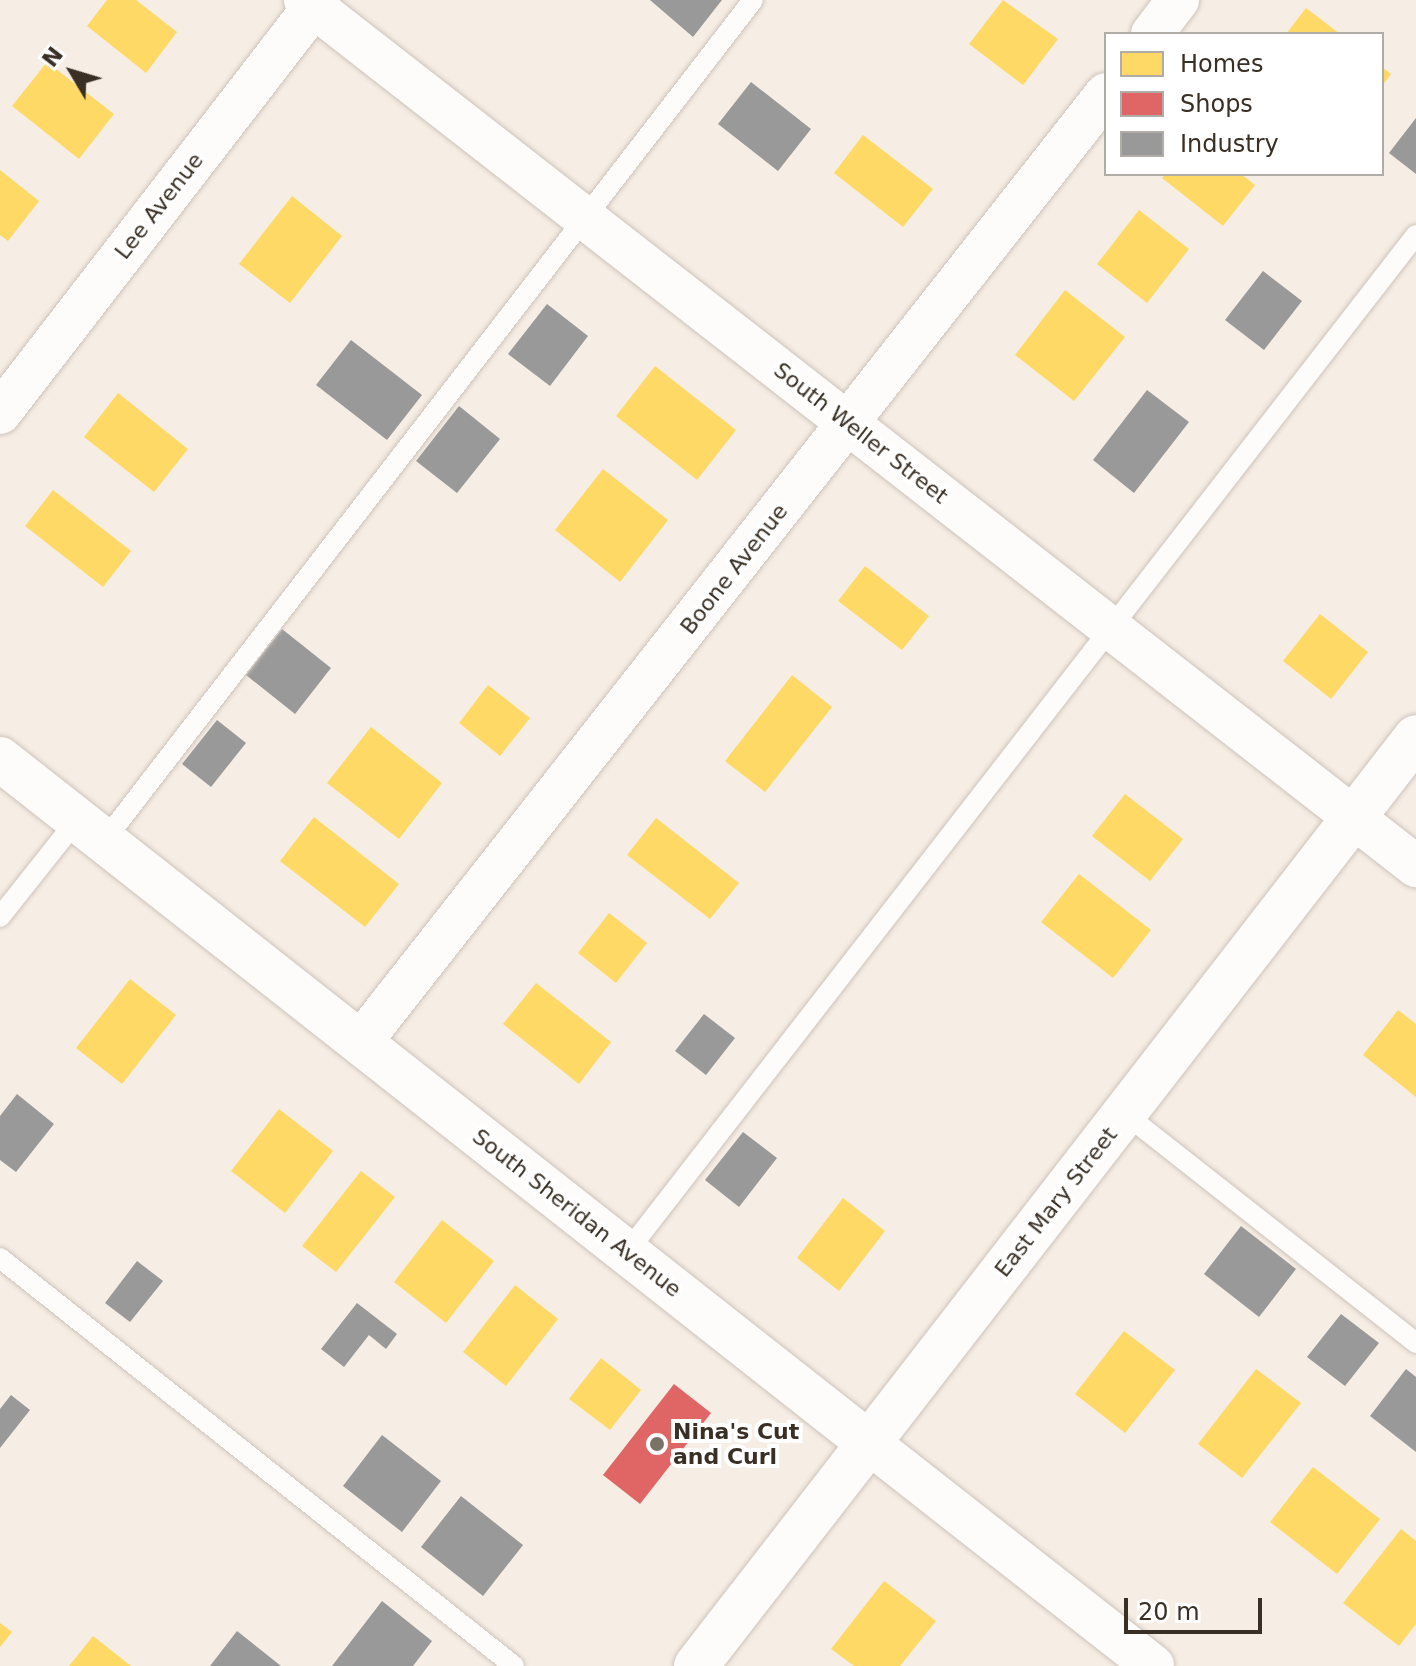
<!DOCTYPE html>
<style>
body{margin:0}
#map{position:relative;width:1416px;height:1666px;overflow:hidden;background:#f6ede4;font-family:"DejaVu Sans",sans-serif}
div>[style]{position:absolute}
.homes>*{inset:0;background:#ffd966}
.shops>*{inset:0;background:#e06666}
.industry>*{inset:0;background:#999}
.roads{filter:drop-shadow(0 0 2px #cdc4bb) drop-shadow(0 0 2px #cdc4bb)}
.service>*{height:20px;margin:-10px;padding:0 10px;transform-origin:10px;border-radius:10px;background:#fefcfb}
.minor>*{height:42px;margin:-21px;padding:0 21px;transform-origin:21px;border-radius:21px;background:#fefcfb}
.tertiary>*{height:44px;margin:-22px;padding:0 22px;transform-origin:22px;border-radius:22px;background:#fefcfb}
.secondary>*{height:44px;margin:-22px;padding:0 22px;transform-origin:22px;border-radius:22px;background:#fefcfb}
.dots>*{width:22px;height:22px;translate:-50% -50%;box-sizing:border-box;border:4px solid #fff;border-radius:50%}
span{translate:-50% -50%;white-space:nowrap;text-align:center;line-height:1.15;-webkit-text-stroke:8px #fff;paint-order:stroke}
.street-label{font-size:22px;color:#392f24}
.poi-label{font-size:22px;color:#392f24;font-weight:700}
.left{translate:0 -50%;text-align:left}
.legend{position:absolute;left:1104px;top:32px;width:280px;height:144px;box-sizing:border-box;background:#fff;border:2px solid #b0aca7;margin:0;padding:10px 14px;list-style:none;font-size:24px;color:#392f24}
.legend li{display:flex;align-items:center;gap:16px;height:40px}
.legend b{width:40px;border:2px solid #b0aca7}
.north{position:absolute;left:32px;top:32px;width:80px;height:80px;-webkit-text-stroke:6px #fff;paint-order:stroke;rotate:308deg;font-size:22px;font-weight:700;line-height:32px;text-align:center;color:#392f24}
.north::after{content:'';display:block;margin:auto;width:28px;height:36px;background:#392f24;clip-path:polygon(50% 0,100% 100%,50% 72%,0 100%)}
.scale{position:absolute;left:1124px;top:1598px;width:138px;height:36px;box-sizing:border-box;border:4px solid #392f24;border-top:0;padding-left:10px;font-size:24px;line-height:28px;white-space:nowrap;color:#392f24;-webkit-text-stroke:6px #fff;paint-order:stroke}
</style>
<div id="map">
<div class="homes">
<div style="clip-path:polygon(107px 0,136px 0,177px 32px,146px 73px,87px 26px)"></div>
<div style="clip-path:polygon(1003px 0,1058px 39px,1023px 85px,969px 44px)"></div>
<div style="clip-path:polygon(1306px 8px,1340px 34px,1286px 34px)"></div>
<div style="clip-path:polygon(47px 62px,114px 114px,79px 159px,12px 106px)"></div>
<div style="clip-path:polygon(1382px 67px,1391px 74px,1382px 86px)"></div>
<div style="clip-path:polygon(863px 135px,933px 189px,903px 227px,834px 173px)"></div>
<div style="clip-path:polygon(0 170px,39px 201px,8px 241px,0 235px)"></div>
<div style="clip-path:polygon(1165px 174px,1241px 174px,1255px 185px,1223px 226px,1162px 178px)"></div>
<div style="clip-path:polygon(292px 196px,342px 236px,290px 303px,239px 264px)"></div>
<div style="clip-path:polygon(1139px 210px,1189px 249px,1147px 303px,1097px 264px)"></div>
<div style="clip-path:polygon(1065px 290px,1125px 337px,1074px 401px,1015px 355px)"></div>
<div style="clip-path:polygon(655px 366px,736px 430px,697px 480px,616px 416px)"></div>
<div style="clip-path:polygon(118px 393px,188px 449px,154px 492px,84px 437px)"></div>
<div style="clip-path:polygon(603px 469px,668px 520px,620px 582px,555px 530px)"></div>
<div style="clip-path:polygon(53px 490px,131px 551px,103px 587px,25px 526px)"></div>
<div style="clip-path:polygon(865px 566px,929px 616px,902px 650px,838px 601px)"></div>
<div style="clip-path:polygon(1320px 614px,1368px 652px,1331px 699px,1283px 661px)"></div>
<div style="clip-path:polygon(792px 675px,832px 707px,765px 792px,725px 761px)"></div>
<div style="clip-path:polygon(488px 685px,530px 718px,500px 756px,459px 723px)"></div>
<div style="clip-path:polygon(371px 727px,442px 783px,399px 839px,327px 783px)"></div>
<div style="clip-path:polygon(1125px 794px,1183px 839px,1150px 881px,1092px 836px)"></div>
<div style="clip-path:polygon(314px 817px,399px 884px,365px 927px,280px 861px)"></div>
<div style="clip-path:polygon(656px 818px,739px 883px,710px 919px,627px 855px)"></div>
<div style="clip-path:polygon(1079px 874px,1151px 930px,1113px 978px,1041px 922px)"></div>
<div style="clip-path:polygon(609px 913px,647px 943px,616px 983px,578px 953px)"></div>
<div style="clip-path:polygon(130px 979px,176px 1015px,122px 1084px,76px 1048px)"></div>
<div style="clip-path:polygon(536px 983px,611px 1042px,579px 1084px,503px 1024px)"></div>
<div style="clip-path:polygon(1398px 1010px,1416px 1024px,1416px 1097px,1363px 1055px)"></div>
<div style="clip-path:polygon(279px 1109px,333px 1151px,285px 1213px,231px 1171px)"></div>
<div style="clip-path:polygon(361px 1171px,395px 1197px,336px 1272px,302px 1246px)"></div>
<div style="clip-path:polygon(843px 1198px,885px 1231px,839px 1291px,797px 1258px)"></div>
<div style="clip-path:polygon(442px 1220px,494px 1261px,446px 1323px,394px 1282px)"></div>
<div style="clip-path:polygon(515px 1285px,558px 1319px,506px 1386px,463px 1352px)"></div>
<div style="clip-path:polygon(1124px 1331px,1175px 1370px,1125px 1433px,1075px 1394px)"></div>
<div style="clip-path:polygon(601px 1358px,641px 1390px,610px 1430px,569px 1399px)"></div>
<div style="clip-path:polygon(1256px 1369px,1301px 1403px,1242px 1478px,1198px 1444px)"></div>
<div style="clip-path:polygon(1313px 1467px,1380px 1519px,1337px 1574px,1270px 1522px)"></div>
<div style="clip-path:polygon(1401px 1529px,1416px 1541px,1416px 1624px,1399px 1646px,1343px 1603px)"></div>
<div style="clip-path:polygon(884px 1581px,936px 1621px,900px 1666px,854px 1666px,831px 1649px)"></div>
<div style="clip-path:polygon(0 1623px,12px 1632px,0 1647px)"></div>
<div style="clip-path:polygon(93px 1636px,131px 1666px,69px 1666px)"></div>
</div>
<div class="shops">
<div style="clip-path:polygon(674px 1384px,711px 1413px,640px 1504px,603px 1475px)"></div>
</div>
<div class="industry">
<div style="clip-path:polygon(650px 0,722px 0,693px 37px)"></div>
<div style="clip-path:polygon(751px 82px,811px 129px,778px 171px,718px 124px)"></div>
<div style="clip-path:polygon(1416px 118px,1416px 174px,1389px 153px)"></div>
<div style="clip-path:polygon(1263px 271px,1302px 301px,1264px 350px,1225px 320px)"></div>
<div style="clip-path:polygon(547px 304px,588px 336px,550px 386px,508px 354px)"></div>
<div style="clip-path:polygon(351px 340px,422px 395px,387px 440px,316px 385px)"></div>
<div style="clip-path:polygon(1147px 390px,1189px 422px,1134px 493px,1093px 460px)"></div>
<div style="clip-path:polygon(459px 406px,500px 439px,457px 493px,416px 461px)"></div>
<div style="clip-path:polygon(282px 629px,331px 668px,295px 714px,246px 675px)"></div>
<div style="clip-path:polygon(217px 720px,246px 743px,211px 787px,182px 764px)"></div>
<div style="clip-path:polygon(704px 1014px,735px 1038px,706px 1075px,675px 1051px)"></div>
<div style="clip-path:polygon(17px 1094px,54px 1124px,16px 1172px,0 1160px,0 1116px)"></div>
<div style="clip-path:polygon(743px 1132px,777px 1158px,739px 1207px,705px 1180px)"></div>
<div style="clip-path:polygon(1241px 1226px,1296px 1269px,1259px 1317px,1204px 1274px)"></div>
<div style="clip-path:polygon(137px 1261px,163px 1281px,130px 1322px,105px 1303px)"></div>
<div style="clip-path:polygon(357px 1303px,397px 1334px,386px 1349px,369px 1335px,344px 1367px,321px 1349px)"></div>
<div style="clip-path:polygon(1341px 1314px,1379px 1343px,1345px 1386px,1307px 1357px)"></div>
<div style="clip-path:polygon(1406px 1369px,1416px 1377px,1416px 1452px,1370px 1416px)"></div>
<div style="clip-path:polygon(11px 1395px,30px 1410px,0 1448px,0 1409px)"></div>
<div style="clip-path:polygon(382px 1435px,441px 1481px,402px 1532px,343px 1486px)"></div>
<div style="clip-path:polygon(461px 1496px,523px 1545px,483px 1596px,421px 1547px)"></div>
<div style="clip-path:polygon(382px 1601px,432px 1641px,413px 1666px,332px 1666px)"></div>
<div style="clip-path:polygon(237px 1631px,281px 1666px,210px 1666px)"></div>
</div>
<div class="roads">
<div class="service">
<div style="left:104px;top:841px;width:1062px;rotate:-52.34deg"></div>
<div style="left:0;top:917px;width:124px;rotate:-51.6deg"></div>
<div style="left:1124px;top:1113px;width:372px;rotate:38.2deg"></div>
<div style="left:627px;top:1252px;width:1287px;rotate:-52.2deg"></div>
<div style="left:0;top:1258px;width:656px;rotate:38.44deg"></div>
</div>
<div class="minor">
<div style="left:305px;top:0;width:1409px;rotate:37.94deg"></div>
<div style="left:1152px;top:34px;width:43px;rotate:-52.6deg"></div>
<div style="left:0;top:413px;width:522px;rotate:-52.32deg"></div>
<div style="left:360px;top:1043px;width:1207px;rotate:-51.83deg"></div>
<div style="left:869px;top:1443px;width:361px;rotate:38.1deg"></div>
</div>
<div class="tertiary">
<div style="left:0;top:759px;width:1106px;rotate:38.21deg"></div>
</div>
<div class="secondary">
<div style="left:696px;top:1666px;width:1175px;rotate:-52.22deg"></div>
</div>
</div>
<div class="dots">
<div style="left:657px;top:1444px;background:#7b7267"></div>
</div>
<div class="street-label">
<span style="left:159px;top:206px;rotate:-52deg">Lee Avenue</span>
<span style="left:861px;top:433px;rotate:38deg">South Weller Street</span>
<span style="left:734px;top:569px;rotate:-52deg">Boone Avenue</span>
<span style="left:1056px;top:1202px;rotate:-52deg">East Mary Street</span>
<span style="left:577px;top:1213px;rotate:38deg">South Sheridan Avenue</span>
</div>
<div class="poi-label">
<span class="left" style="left:673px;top:1444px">Nina's Cut<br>and Curl</span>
</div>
<ul class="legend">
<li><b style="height:22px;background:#ffd966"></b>Homes</li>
<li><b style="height:22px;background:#e06666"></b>Shops</li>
<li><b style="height:22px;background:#999"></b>Industry</li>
</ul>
<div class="north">N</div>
<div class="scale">20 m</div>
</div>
